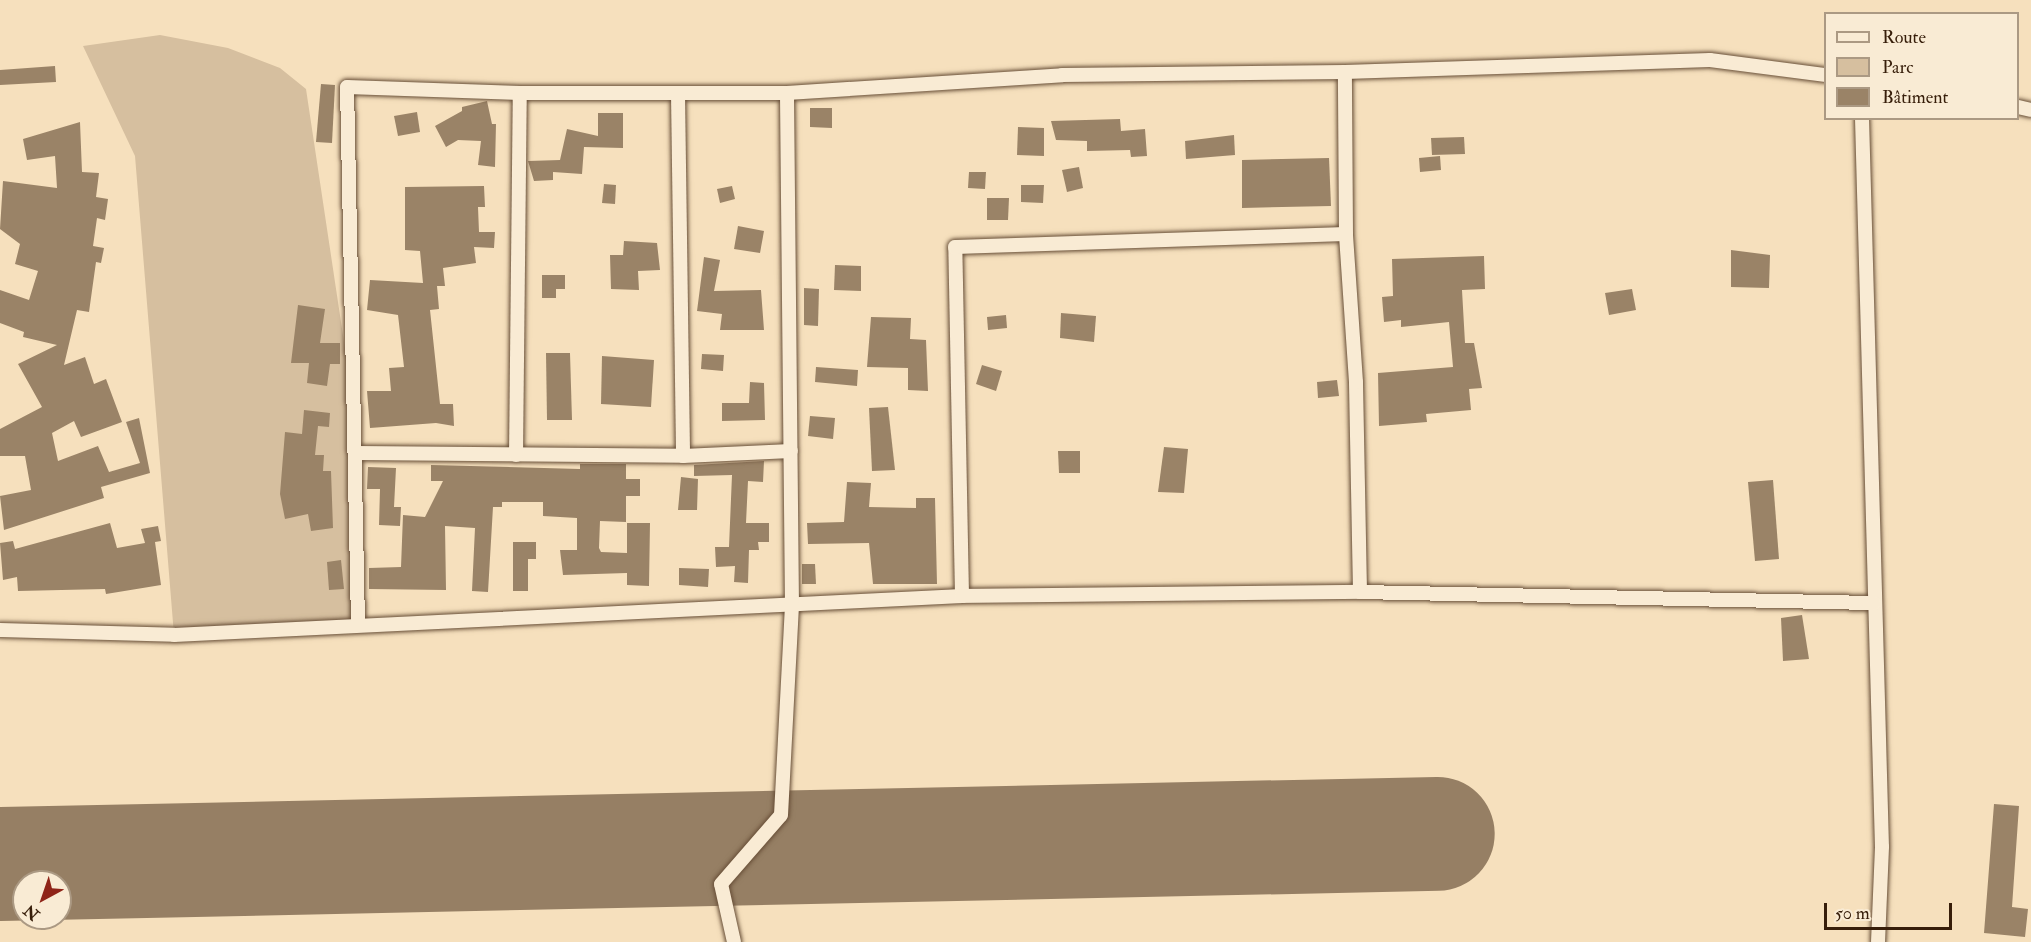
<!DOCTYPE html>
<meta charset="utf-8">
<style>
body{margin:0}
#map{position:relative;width:2031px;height:942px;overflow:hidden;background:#f6e0bd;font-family:"IM FELL Double Pica",serif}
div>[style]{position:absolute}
.green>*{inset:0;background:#d6bf9f}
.runway>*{height:114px;margin:-57px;padding:0 57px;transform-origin:57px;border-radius:57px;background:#967f64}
.building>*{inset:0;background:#9a8367}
.roads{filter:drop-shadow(0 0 2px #674e37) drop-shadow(0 0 2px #674e37)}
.minor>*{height:14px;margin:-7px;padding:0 7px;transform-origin:7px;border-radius:7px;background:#f9ebd4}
span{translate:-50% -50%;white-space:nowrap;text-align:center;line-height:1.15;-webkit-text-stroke:6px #f9ebd4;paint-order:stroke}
.legend{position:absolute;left:1824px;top:12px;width:195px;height:108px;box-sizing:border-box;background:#f9ebd4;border:2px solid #ab9983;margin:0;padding:8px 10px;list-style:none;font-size:18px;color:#371e0a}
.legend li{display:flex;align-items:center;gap:12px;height:30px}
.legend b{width:30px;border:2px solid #ab9983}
.north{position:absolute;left:12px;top:870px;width:60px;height:60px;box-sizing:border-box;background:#f9ebd4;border:2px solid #ab9983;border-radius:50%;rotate:220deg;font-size:16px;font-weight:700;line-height:24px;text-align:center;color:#371e0a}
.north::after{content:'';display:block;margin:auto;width:21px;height:27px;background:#8f2418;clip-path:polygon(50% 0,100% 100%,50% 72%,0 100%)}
.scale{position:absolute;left:1824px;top:903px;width:128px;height:27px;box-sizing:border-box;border:3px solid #371e0a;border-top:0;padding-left:8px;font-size:18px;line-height:21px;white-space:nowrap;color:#371e0a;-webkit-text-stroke:4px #f9ebd4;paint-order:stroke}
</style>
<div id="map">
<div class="green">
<div style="clip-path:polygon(160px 35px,228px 48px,280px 68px,306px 89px,347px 362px,352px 620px,174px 635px,135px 156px,83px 46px)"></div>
</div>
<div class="runway">
<div style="left:0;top:864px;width:1438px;rotate:-1.2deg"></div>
</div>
<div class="building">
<div style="clip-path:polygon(55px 66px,56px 82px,0 85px,0 70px)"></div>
<div style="clip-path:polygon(321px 84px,335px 85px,332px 143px,316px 142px)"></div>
<div style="clip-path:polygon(487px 101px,492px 124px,496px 124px,495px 167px,478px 165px,481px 141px,458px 140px,446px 147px,435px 126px,462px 111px,462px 107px)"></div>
<div style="clip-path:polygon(810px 108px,832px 108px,832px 128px,810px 127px)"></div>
<div style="clip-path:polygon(417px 112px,420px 132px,398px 136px,394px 116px)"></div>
<div style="clip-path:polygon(598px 113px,623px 113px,623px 148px,584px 147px,582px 174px,553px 172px,553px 180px,534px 181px,528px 161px,560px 160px,567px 129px,598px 136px)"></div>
<div style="clip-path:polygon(1120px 119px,1121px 131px,1145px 129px,1147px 156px,1131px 157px,1130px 150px,1087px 151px,1087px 141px,1056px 140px,1051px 121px)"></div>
<div style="clip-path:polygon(80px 122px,82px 172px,99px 173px,96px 197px,108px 199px,105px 220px,97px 218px,93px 246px,104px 248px,101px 263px,96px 262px,89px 312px,77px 310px,64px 365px,85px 357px,94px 384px,106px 379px,122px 422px,81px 437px,74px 421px,52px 433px,58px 461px,98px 446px,109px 472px,140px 463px,126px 422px,139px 418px,150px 473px,101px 487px,104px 498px,4px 530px,0 496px,31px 490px,25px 456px,0 456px,0 429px,42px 407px,18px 364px,57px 345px,23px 337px,24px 332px,0 323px,0 290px,29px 300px,38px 271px,15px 264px,20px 244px,0 229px,3px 181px,57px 188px,55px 156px,27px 160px,23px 139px)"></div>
<div style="clip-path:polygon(1018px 127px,1044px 128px,1044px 156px,1017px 155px)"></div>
<div style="clip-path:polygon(1234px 135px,1235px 155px,1186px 159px,1185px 141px)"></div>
<div style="clip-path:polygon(1464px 137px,1465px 154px,1432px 155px,1431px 138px)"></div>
<div style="clip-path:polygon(1440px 156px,1441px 170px,1420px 172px,1419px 158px)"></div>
<div style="clip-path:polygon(1329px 158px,1331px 206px,1242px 208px,1242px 160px)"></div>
<div style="clip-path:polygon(1079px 167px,1083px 188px,1067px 192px,1062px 170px)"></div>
<div style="clip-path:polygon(969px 172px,986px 172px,985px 189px,968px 188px)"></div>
<div style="clip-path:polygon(604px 184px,616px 185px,615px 204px,602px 203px)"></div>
<div style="clip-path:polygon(1021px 185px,1044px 185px,1043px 203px,1021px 202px)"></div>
<div style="clip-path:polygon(484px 186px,485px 207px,478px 207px,479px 232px,495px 232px,494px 248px,474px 247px,476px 263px,443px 268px,445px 286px,437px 286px,439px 309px,430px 310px,440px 404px,453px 404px,454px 426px,436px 423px,370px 428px,367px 391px,391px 391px,389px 368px,404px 367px,398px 315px,367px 310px,370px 280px,423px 283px,420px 251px,405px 250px,405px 187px)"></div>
<div style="clip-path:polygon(732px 186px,735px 199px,720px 203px,717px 189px)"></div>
<div style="clip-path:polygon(987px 198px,1009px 198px,1008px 220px,987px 220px)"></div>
<div style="clip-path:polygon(738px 226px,764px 231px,760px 253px,734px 249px)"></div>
<div style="clip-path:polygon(624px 241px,657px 243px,660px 270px,638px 271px,639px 290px,611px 289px,610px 255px,623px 255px)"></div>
<div style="clip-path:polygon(1731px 250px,1770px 255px,1769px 288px,1731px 287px)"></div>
<div style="clip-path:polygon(1484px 256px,1485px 289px,1462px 290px,1465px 343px,1474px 343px,1482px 388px,1469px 389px,1471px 410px,1426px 414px,1427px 422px,1379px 426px,1378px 373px,1453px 367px,1449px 322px,1401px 327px,1401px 320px,1384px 322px,1382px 297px,1393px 296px,1392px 259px)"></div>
<div style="clip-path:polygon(704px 257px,720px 260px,714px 291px,761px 290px,764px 330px,720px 330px,722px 314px,697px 311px)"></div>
<div style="clip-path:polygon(835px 265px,861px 266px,861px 291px,834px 290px)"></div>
<div style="clip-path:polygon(542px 275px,565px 275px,565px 289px,556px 289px,556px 298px,542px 298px)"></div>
<div style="clip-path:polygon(804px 288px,819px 289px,818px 326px,804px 325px)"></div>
<div style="clip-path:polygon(1632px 289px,1636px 310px,1609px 315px,1605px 293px)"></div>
<div style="clip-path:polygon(298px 305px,325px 309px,320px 343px,340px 343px,340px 364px,330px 364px,327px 386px,307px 383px,309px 363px,291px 363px)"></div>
<div style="clip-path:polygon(1061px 313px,1096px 316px,1094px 342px,1060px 338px)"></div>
<div style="clip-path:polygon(1006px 315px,1007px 328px,988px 330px,987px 317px)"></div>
<div style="clip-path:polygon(871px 317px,911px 318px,910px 339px,926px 340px,928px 391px,908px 390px,908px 368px,867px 367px)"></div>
<div style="clip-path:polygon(546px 353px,570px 353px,572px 420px,547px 420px)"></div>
<div style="clip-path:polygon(702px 354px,724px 355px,723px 371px,701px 369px)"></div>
<div style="clip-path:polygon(602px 356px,654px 360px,651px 407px,601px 404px)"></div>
<div style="clip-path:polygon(982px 365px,1002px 371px,996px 391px,976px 384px)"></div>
<div style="clip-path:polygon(816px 367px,858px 370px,857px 386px,815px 382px)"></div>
<div style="clip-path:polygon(1337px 380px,1339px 396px,1318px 398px,1317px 382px)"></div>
<div style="clip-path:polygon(750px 382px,764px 383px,765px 420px,722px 421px,722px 403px,749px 403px)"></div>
<div style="clip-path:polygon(888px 407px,895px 470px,872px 471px,869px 408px)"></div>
<div style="clip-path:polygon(304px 410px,330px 413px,329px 427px,318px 426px,315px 455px,324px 455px,323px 471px,331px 471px,333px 528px,311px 531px,308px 514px,285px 519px,280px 494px,285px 432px,302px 434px)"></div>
<div style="clip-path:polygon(810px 416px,835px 418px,833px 439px,808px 436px)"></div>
<div style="clip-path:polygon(1164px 447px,1188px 449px,1184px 493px,1158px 492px)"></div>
<div style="clip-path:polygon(1058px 451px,1080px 451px,1080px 473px,1059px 473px)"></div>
<div style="clip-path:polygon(764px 461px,763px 482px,748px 481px,746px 523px,769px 523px,769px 542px,758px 542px,759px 550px,749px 550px,748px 583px,734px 582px,735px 566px,716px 567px,715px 547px,729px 547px,732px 475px,694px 476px,694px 465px)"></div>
<div style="clip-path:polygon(580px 464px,626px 464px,626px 479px,640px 479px,640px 496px,626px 496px,626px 522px,600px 521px,599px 548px,601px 552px,627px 553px,627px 523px,650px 523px,649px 586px,627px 585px,627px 573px,563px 575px,560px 550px,577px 550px,577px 518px,543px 516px,543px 502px,502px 502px,502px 507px,493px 507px,488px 592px,472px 591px,475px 528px,445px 526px,446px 590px,369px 589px,369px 568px,401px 567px,403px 515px,425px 517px,443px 481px,431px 481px,431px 465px,580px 469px)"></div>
<div style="clip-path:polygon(368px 467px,396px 468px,394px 507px,401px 507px,400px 526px,379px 525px,380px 489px,367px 489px)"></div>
<div style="clip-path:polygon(681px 477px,698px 479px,697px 510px,678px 510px)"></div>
<div style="clip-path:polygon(1773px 480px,1779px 559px,1755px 561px,1748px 482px)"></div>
<div style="clip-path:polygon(847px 482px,871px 483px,869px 507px,916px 508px,916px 498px,935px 498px,937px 584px,873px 584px,869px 543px,808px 544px,807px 523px,844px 522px)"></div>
<div style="clip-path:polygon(110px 523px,117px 548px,145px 543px,141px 529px,158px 526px,161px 541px,155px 542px,161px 585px,106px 594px,105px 589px,18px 591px,17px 577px,3px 580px,0 543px,13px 541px,15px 549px)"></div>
<div style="clip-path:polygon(513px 542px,536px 542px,536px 559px,528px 559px,528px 591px,513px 591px)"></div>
<div style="clip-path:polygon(341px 560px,344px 589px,329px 590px,327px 562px)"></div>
<div style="clip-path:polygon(802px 564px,815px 564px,816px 584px,802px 584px)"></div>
<div style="clip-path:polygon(679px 568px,709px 569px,708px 587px,679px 585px)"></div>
<div style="clip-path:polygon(1802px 615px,1809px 659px,1783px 661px,1781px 618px)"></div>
<div style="clip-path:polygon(1994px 804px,2019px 806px,2012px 907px,2028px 909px,2025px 937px,1984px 933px)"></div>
</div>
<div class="roads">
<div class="minor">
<div style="left:678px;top:94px;width:362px;rotate:89.2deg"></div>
<div style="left:2018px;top:107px;width:13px;rotate:13deg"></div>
<div style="left:1862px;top:118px;width:729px;rotate:88.43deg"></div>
<div style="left:1882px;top:847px;width:95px;rotate:92.4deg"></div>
<div style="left:356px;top:453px;width:327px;rotate:0.5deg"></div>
<div style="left:683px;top:456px;width:108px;rotate:-2.7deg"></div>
<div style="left:516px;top:455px;width:362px;rotate:-89.4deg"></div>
<div style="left:1360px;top:592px;width:514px;rotate:1.23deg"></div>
<div style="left:962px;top:596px;width:349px;rotate:-91.1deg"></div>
<div style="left:955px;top:247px;width:391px;rotate:-1.9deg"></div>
<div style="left:358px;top:624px;width:537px;rotate:-91.17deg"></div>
<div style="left:347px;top:87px;width:173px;rotate:2deg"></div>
<div style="left:520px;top:93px;width:267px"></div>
<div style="left:787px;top:93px;width:276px;rotate:-3.7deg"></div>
<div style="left:1062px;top:75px;width:283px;rotate:-0.6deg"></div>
<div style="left:1345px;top:72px;width:365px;rotate:-1.9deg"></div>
<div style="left:1710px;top:60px;width:117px;rotate:7.4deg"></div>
<div style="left:0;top:630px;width:174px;rotate:1.6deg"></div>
<div style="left:174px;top:635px;width:789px;rotate:-2.83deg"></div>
<div style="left:962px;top:596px;width:398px;rotate:-0.6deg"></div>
<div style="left:1360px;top:592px;width:210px;rotate:-91.1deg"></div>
<div style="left:1356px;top:382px;width:148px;rotate:-93.9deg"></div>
<div style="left:1346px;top:234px;width:162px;rotate:-90.4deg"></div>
<div style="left:734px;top:942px;width:59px;rotate:-102.6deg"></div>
<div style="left:721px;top:884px;width:91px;rotate:-49deg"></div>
<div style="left:781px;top:815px;width:208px;rotate:-87deg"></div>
<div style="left:792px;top:607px;width:514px;rotate:-90.56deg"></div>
</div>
</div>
<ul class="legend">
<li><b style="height:8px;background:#f9ebd4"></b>Route</li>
<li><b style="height:16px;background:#d6bf9f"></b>Parc</li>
<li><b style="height:16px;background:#9a8367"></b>Bâtiment</li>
</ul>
<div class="north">N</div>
<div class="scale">50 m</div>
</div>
